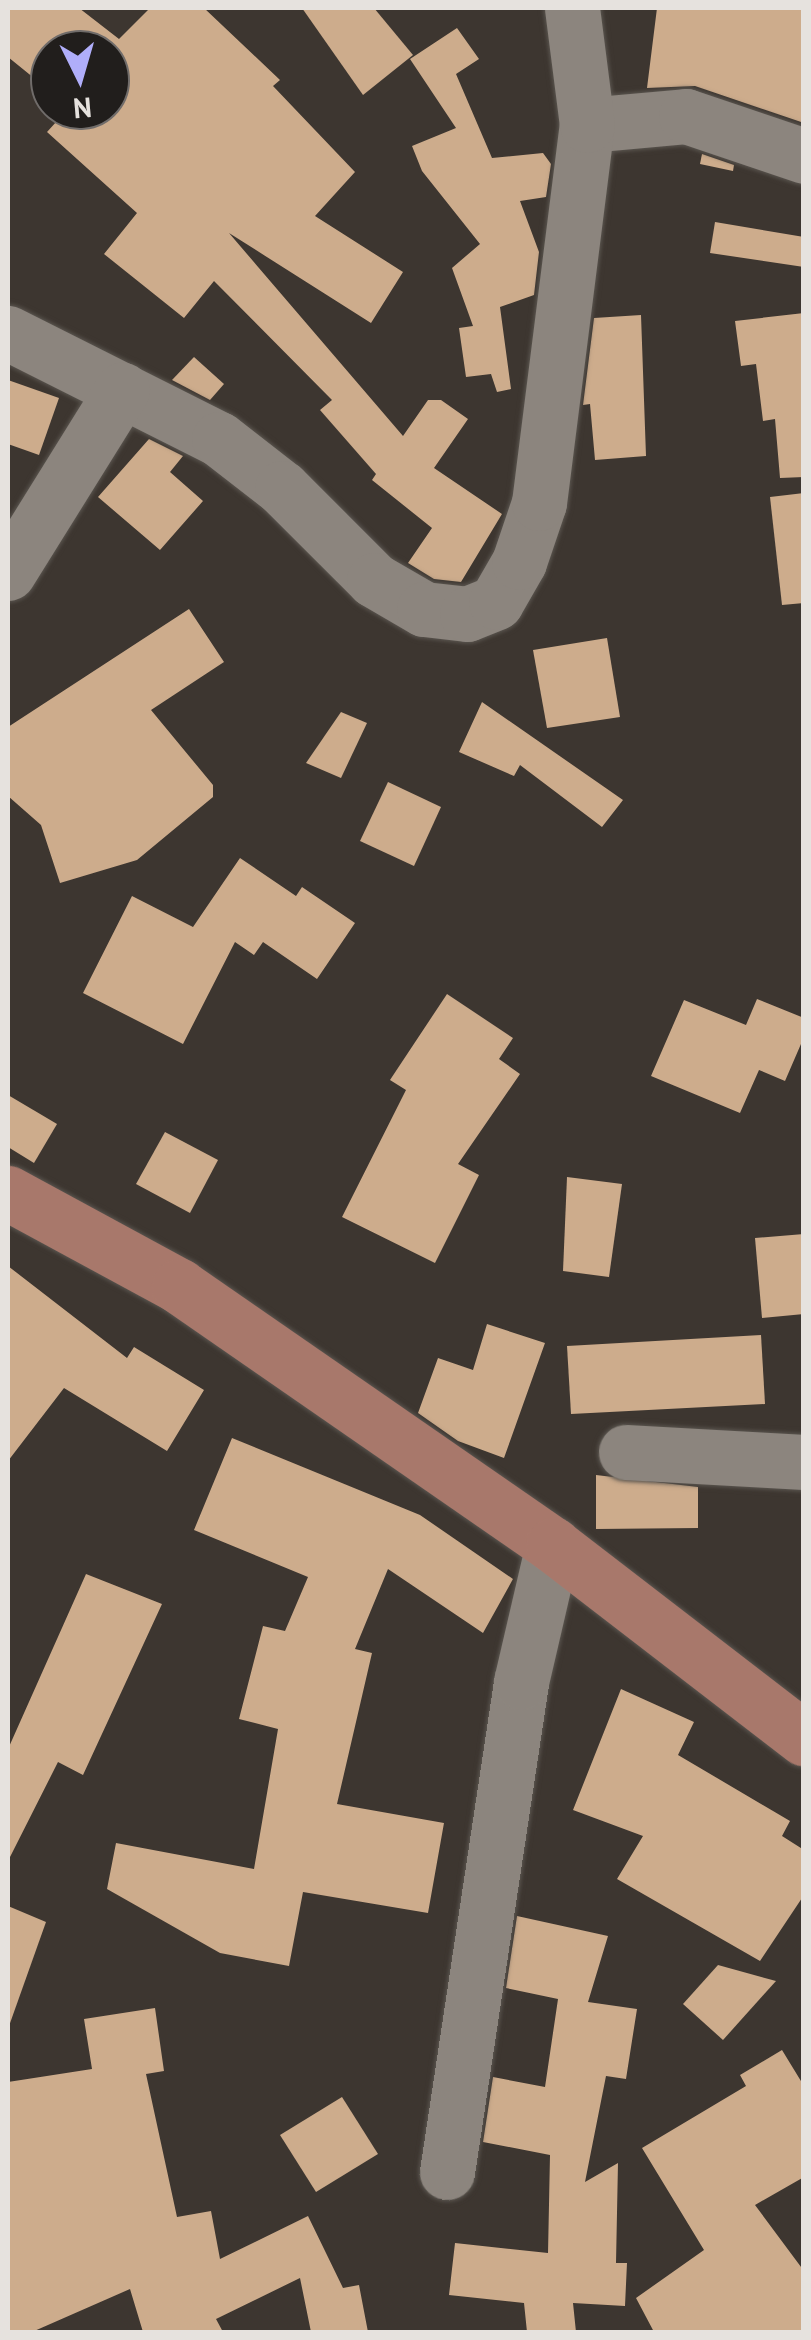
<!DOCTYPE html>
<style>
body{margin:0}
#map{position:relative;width:811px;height:2340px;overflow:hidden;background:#3d3630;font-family:"PT Sans",sans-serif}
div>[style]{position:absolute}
.building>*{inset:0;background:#cdac8c}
.roads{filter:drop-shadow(0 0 2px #5a554f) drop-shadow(0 0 2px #5a554f)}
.minor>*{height:55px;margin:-27.5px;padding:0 27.5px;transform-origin:27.5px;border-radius:27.5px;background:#8c857e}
.major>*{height:55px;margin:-27.5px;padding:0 27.5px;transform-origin:27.5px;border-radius:27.5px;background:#a8786b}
span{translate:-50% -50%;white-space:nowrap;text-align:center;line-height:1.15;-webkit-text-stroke:10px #211e1c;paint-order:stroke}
.frame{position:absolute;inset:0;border:10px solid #e6e2de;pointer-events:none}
.north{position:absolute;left:30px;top:30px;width:100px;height:100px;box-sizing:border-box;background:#211e1c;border:2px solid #706c6a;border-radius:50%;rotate:175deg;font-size:28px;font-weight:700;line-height:40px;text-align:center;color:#e6e2de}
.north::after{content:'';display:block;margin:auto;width:35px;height:45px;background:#b0aefa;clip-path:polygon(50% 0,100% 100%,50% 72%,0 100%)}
</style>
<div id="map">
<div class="building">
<div style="clip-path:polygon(8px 8px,79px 8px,119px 39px,150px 8px,204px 8px,280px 80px,273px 86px,355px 172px,315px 216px,403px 272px,371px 323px,229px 233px,403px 436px,428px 400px,441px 400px,468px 419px,434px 468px,502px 514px,461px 582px,434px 579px,408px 563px,432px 528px,372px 480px,376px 474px,320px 410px,332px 400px,214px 281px,184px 318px,104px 254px,137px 213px,47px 132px,67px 110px,110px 110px,110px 50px,50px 50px,50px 91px,8px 57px)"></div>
<div style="clip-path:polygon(302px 8px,374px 8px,413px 55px,363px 95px)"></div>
<div style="clip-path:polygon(657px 8px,804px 8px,804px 123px,695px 86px,647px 88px)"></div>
<div style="clip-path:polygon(457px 28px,479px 59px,456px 74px,492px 158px,543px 153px,551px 164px,546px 197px,520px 201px,539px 252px,534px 295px,500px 307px,511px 389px,497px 392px,491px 374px,466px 377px,459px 328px,473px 326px,452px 268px,480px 244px,422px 171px,412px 146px,456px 128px,410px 59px)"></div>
<div style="clip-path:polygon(702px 154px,734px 165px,733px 171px,700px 164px)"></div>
<div style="clip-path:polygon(715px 222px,804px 237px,804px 267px,710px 253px)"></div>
<div style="clip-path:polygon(804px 313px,804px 477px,780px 478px,775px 419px,763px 421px,756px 364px,741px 366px,735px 321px)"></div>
<div style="clip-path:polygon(641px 315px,646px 456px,595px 460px,590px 404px,583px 405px,594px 318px)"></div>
<div style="clip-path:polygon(194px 357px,224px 384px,210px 400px,172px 380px)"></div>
<div style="clip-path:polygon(8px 380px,59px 398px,39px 455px,8px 444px)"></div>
<div style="clip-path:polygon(149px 439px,183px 456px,170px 472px,203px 501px,160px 550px,98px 497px)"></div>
<div style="clip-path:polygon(804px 493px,804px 603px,782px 605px,770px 497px)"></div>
<div style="clip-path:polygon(189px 609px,224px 662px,151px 710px,213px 785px,213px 797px,137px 860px,60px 883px,41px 825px,8px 796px,8px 727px)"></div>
<div style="clip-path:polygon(607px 638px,620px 717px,547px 728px,533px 650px)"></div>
<div style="clip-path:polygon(482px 702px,623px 800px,602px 827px,520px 765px,514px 776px,459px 752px)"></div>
<div style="clip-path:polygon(341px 712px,367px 723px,341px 778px,306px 763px)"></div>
<div style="clip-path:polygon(388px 782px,441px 807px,414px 866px,360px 841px)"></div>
<div style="clip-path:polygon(240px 858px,296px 896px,302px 887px,355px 923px,317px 979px,263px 942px,254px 955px,235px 942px,183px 1044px,83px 993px,132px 896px,193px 927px)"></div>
<div style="clip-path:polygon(447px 994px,513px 1038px,499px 1059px,520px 1074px,458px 1164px,479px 1175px,435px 1263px,342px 1217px,406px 1090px,390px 1080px)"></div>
<div style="clip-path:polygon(757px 999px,804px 1018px,804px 1037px,785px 1081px,759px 1070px,740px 1113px,651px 1076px,684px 1000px,746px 1025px)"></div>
<div style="clip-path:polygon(8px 1095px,57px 1124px,34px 1163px,8px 1147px)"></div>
<div style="clip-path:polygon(165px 1132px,218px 1160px,190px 1213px,136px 1184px)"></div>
<div style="clip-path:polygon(567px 1177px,622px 1184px,609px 1277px,563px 1271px)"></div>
<div style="clip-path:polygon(804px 1234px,804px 1314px,762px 1318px,755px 1238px)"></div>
<div style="clip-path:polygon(8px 1266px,127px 1358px,134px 1347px,204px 1390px,167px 1451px,64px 1388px,8px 1461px)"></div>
<div style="clip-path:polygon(487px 1324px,545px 1343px,504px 1458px,458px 1441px,418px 1413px,438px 1358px,473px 1370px)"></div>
<div style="clip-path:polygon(761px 1335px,765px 1404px,571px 1414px,567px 1346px)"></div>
<div style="clip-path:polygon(232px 1438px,420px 1515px,513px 1579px,483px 1633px,388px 1569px,355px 1649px,372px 1653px,337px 1804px,444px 1823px,428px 1913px,303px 1892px,289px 1966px,220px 1953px,107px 1889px,116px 1843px,254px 1869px,278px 1729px,239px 1719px,263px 1626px,285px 1631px,308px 1577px,194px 1530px)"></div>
<div style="clip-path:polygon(596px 1475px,698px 1487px,698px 1528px,596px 1529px)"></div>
<div style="clip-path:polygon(86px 1574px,162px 1604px,83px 1775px,58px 1762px,8px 1861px,8px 1749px)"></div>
<div style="clip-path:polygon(621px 1689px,694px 1722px,678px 1755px,790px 1821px,782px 1836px,804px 1850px,804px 1895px,760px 1961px,617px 1879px,643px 1836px,573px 1810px)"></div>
<div style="clip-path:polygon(8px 1906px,46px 1922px,9px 2026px,8px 2026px)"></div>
<div style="clip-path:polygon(517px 1916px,608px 1936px,588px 2002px,637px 2009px,626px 2079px,606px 2076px,585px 2182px,618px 2163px,616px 2263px,627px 2263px,625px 2306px,573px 2303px,576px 2332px,527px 2332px,524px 2303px,449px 2295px,455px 2243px,548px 2253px,550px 2155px,483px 2142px,493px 2077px,545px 2087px,558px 1999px,506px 1988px)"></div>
<div style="clip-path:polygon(718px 1965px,776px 1981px,723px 2040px,683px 2004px)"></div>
<div style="clip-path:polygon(155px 2008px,164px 2071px,146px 2074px,177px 2217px,211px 2211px,220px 2259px,308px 2216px,343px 2288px,359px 2285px,368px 2332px,311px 2332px,300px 2278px,216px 2319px,223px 2332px,143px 2332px,130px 2289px,32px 2332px,8px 2332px,8px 2082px,92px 2069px,84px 2019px)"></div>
<div style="clip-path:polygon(782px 2050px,804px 2086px,804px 2177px,755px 2205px,804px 2271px,804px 2332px,654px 2332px,636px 2298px,704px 2250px,642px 2148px,746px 2086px,740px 2075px)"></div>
<div style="clip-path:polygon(342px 2097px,378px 2154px,316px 2192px,280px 2135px)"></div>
</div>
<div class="roads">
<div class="minor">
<div style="left:587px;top:125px;width:99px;rotate:-5.2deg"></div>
<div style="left:686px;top:116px;width:125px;rotate:18.7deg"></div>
<div style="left:8px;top:333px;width:236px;rotate:26.7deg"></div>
<div style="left:219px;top:439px;width:80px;rotate:37.9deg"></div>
<div style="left:282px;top:488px;width:130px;rotate:45deg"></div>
<div style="left:374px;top:580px;width:58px;rotate:30.1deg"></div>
<div style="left:424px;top:609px;width:43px;rotate:6.6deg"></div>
<div style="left:467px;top:614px;width:31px;rotate:-22deg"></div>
<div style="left:496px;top:602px;width:46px;rotate:-60.1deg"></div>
<div style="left:519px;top:562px;width:62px;rotate:-71.3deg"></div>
<div style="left:539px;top:503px;width:381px;rotate:-82.8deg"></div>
<div style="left:587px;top:125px;width:118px;rotate:-97.3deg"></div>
<div style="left:8px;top:573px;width:216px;rotate:-58.1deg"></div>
<div style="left:626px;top:1452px;width:178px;rotate:3.2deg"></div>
<div style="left:447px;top:2172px;width:496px;rotate:-81.4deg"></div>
<div style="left:521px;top:1682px;width:141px;rotate:-76.9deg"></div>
</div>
<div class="major">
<div style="left:8px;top:1193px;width:195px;rotate:28.5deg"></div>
<div style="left:179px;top:1286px;width:455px;rotate:34.7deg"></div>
<div style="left:553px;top:1545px;width:317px;rotate:37.6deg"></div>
</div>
</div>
<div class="frame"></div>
<div class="north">N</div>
</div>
